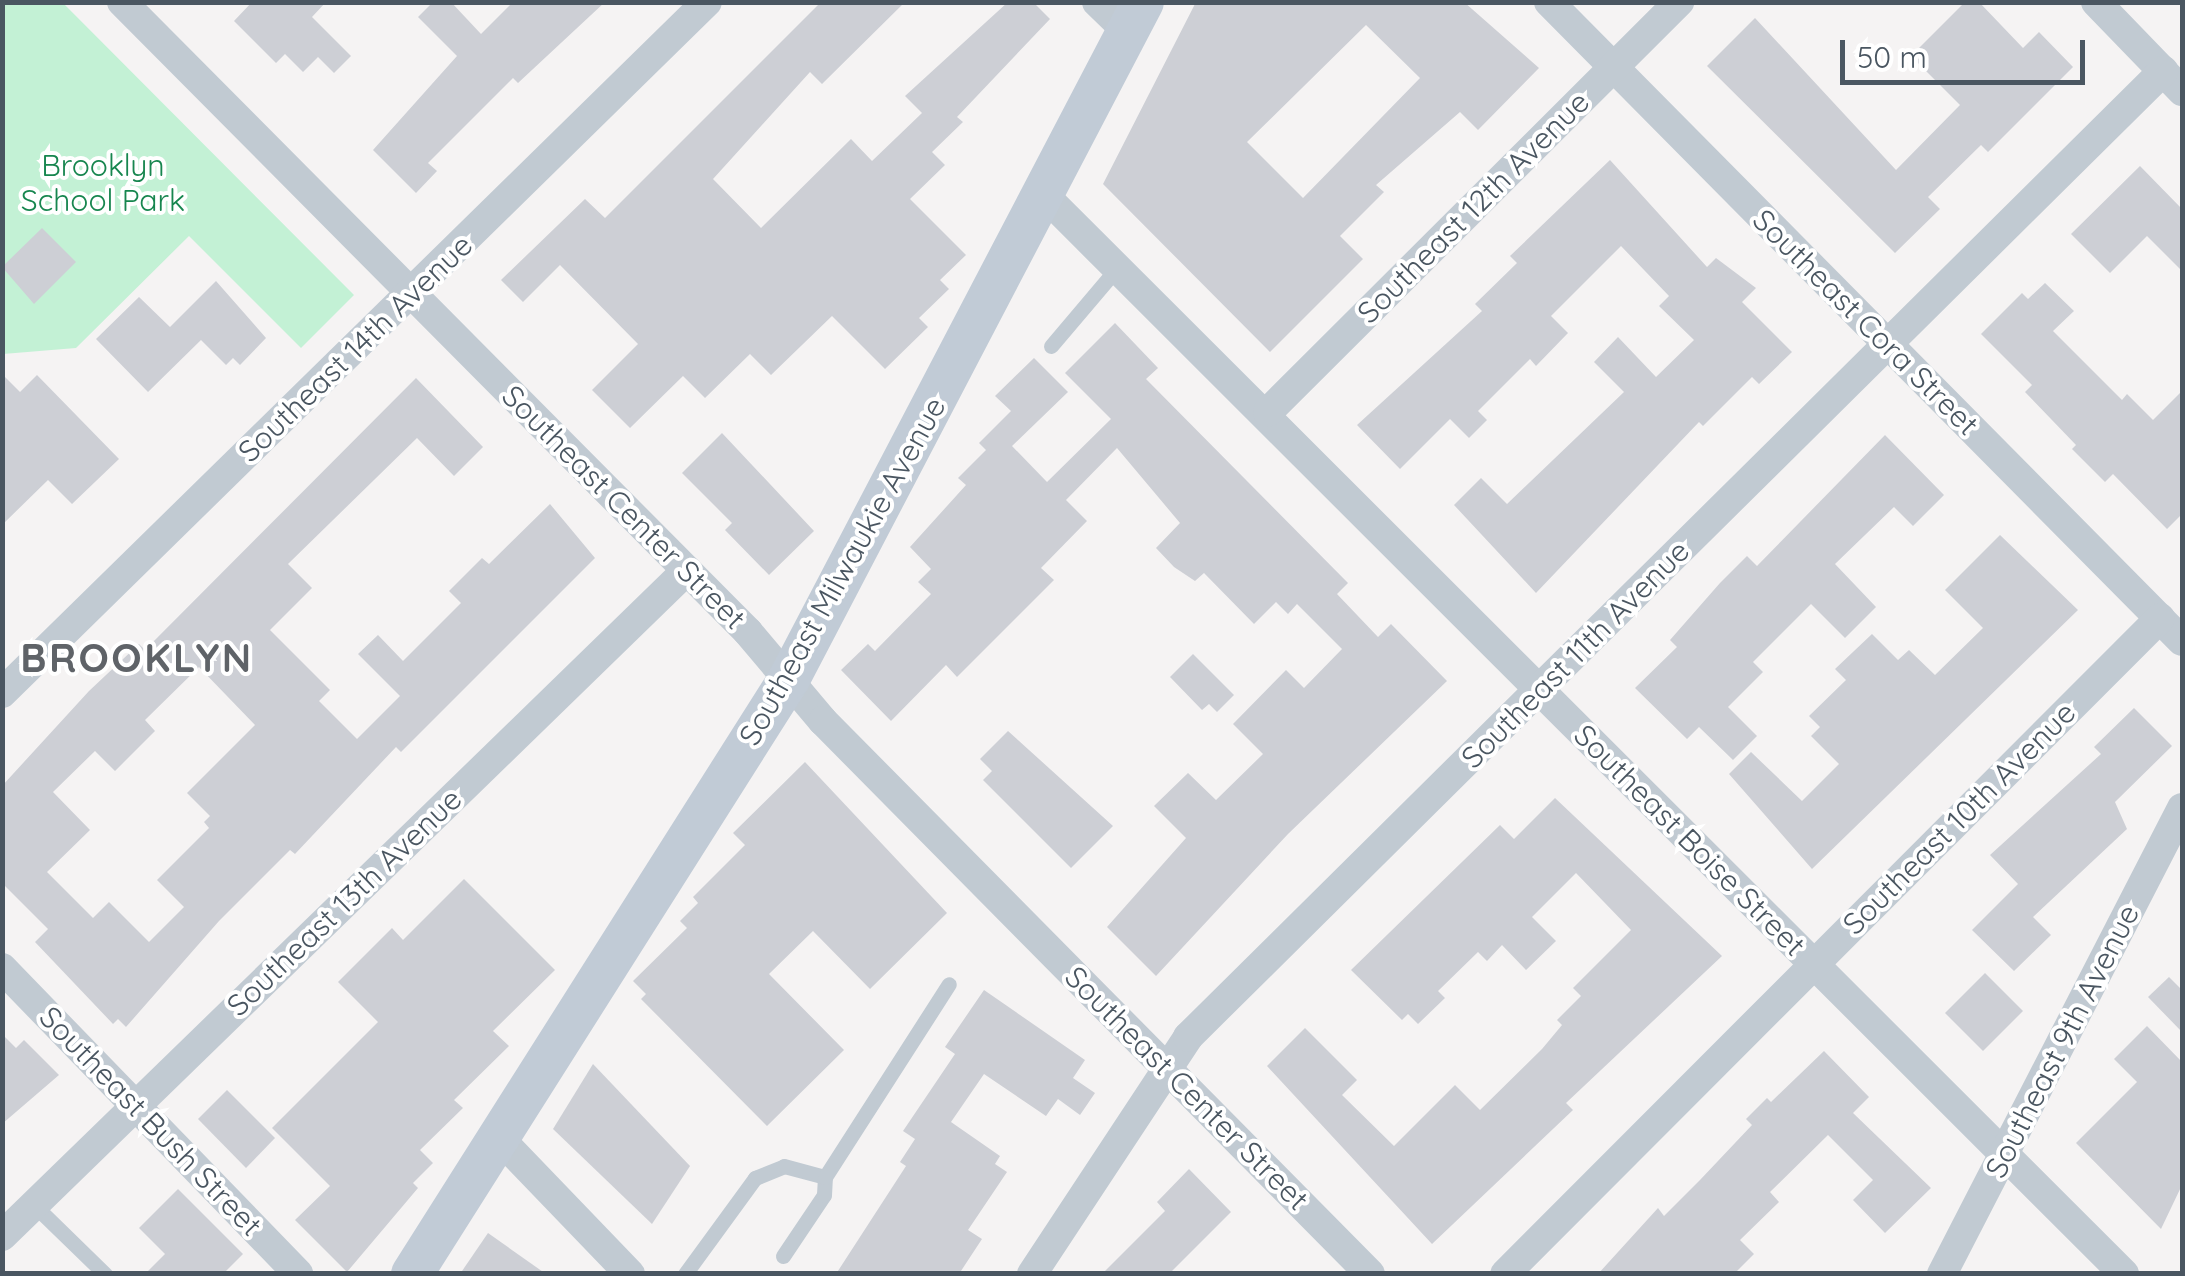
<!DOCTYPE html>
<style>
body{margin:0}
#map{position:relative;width:2185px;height:1276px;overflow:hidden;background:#f5f3f3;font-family:Quicksand,sans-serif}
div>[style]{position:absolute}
.green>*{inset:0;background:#c3f1d5}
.building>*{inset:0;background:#cdcfd5}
.service>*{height:15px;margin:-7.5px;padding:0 7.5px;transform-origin:7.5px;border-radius:7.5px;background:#c1cad2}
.minor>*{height:30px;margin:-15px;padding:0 15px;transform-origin:15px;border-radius:15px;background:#c1cad2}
.secondary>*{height:42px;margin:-21px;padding:0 21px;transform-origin:21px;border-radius:21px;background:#c1cbd6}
span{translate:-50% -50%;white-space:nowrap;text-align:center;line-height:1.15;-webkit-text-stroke:8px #fff;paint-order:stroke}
.park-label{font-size:30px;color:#17864f}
.street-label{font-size:30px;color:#4a5661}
.district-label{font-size:40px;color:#5f6368;font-weight:700;letter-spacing:2.5px}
.frame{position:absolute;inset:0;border:5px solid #4a5661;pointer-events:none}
.scale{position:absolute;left:1840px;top:40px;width:245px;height:45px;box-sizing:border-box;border:5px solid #4a5661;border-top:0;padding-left:12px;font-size:30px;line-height:35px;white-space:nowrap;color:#4a5661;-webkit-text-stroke:8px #fff;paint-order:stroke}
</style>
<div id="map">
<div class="green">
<div style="clip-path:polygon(3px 3px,63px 3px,354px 295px,301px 348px,189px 236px,76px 348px,3px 354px)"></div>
</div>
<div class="building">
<div style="clip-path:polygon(252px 2px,326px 2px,312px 17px,351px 56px,334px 73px,318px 57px,303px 72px,285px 54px,276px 63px,234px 21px)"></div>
<div style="clip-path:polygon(433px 2px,451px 2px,481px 34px,513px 2px,605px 2px,518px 83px,513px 78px,428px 163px,437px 171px,416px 193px,373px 150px,457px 56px,418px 17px)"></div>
<div style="clip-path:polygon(821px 2px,905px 2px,822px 84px,810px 72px,713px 179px,761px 228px,851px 139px,872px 161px,922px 113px,905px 96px,1008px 2px,1033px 2px,1050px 19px,957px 117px,963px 122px,932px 152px,945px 165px,910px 199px,966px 255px,940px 280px,949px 289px,919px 318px,928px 327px,885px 369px,832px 316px,771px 375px,750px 354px,705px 398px,683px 376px,630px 428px,592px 390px,638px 344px,560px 265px,523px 302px,501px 280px,585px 199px,605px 218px)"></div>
<div style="clip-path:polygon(evenodd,1196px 2px,1464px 2px,1539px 68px,1478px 130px,1460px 112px,1376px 185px,1384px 192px,1340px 236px,1363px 259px,1270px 352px,1103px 184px,1196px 2px,1366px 25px,1420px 78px,1303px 198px,1247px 142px,1366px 25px)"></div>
<div style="clip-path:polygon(1965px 2px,1979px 2px,2023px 48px,2039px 32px,2073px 67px,1988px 152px,1981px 145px,1928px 197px,1940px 209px,1895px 253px,1707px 66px,1755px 18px,1896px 170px,1960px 105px,1911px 56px)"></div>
<div style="clip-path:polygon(1610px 160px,1707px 267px,1716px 258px,1756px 288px,1742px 302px,1792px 352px,1759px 384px,1752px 377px,1703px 426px,1699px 422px,1536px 593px,1454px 505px,1481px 478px,1507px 504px,1624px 392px,1594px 362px,1618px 337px,1656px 377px,1694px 340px,1659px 306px,1669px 296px,1621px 246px,1551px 316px,1568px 333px,1536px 366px,1530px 359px,1478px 411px,1487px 420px,1469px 438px,1450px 419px,1400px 469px,1357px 425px,1482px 311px,1475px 304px,1517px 263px,1510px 256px)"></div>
<div style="clip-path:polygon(2140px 166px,2182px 209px,2182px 271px,2147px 236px,2110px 273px,2071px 234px)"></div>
<div style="clip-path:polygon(42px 228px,76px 262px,34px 304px,2px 267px)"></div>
<div style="clip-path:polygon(216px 281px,266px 338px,240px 365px,233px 358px,226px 365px,201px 340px,148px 392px,96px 339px,139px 297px,170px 327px)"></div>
<div style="clip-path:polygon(2045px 283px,2074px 311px,2053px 331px,2122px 400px,2127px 394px,2153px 420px,2182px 391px,2182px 514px,2167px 529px,2113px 474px,2105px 482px,2072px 449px,2076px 445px,2025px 392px,2032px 385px,1981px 334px,2022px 293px,2028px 299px)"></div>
<div style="clip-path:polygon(1115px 323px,1158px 368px,1146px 379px,1348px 583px,1337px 594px,1378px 637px,1391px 624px,1447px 681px,1288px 834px,1156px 976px,1107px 927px,1186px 838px,1154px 806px,1188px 773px,1216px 800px,1263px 754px,1233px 724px,1286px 670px,1304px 688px,1342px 649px,1297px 604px,1288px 614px,1276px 602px,1254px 624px,1204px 573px,1195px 581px,1174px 567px,1156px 548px,1180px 523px,1117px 448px,1066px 500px,1087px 521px,1041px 568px,1054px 580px,957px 677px,946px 665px,891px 721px,841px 670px,868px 644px,875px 651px,931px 594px,918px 582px,931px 569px,910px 547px,966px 485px,958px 478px,986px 450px,979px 443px,1011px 411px,995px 396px,1034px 358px,1068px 392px,1012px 446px,1047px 482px,1111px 419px,1065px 373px)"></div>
<div style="clip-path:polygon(2px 374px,20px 392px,37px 375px,119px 459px,72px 504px,48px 480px,2px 525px)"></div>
<div style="clip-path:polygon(evenodd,416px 378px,483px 447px,454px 476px,417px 438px,288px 564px,312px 588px,270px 630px,330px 690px,319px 701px,357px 739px,400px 696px,358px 654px,378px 635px,403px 661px,461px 603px,449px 591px,482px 558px,489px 564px,550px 504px,595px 558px,401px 752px,396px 747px,295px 854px,290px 850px,219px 921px,126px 1027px,118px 1019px,113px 1024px,35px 942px,48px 929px,2px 883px,2px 786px,89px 691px,139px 644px,145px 650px,416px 378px,199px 667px,255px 725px,187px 793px,210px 816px,204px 822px,209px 828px,157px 880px,184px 907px,149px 942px,109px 902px,93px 918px,47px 872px,90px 830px,53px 792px,95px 751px,115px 771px,155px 731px,145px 720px,199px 667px)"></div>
<div style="clip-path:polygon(722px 433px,814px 531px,769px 575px,725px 530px,732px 523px,682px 473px)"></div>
<div style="clip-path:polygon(1885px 435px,1944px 495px,1913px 526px,1894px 507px,1835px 564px,1876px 607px,1845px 638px,1811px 604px,1753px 662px,1763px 672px,1728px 707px,1757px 736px,1733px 760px,1699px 727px,1687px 739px,1635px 688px,1677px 647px,1670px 640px,1720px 583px,1747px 556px,1757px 566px)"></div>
<div style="clip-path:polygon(2000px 535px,2078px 610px,1812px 869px,1729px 774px,1751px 752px,1802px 801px,1839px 764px,1811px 736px,1820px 727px,1809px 716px,1846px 680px,1835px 669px,1872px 634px,1898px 660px,1909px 650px,1935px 675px,1983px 628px,1945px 590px)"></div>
<div style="clip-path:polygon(1193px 654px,1234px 695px,1217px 712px,1209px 704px,1202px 710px,1170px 677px)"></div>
<div style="clip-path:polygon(2134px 708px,2172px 746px,2115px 802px,2127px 829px,2033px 917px,2051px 935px,2014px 971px,1972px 930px,2018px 884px,1990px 855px,2101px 754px,2094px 747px)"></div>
<div style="clip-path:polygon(1008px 731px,1113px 826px,1071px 868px,983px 780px,992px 771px,980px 759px)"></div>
<div style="clip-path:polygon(805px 762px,947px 913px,870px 989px,813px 931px,769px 974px,844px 1050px,767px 1126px,641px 999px,646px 994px,633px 981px,687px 928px,680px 921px,698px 903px,693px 897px,745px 845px,733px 833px)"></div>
<div style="clip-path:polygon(1555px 798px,1722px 956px,1566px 1103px,1573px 1110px,1432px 1244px,1267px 1066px,1305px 1028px,1357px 1080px,1342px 1095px,1394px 1146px,1455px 1085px,1480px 1110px,1542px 1049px,1562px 1025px,1557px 1020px,1581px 996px,1573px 988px,1631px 930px,1576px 873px,1532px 917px,1556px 941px,1526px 970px,1502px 945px,1487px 961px,1478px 952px,1438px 991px,1445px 998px,1418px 1024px,1408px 1014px,1402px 1020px,1351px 970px,1500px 825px,1514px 839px)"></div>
<div style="clip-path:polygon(464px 879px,555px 970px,493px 1031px,509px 1046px,454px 1100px,463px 1108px,420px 1150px,433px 1163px,413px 1183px,418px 1188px,347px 1272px,295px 1220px,330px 1186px,272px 1128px,378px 1022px,338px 982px,392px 928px,403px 940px)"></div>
<div style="clip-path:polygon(1985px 973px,2023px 1011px,1983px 1051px,1945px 1013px)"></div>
<div style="clip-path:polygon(2169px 977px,2182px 990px,2182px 1032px,2148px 997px)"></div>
<div style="clip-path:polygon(984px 990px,1085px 1060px,1073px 1078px,1095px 1093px,1080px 1115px,1058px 1099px,1046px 1116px,984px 1074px,951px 1122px,1000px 1156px,995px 1164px,1007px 1172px,968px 1230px,982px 1239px,959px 1274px,836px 1274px,906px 1166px,900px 1162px,915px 1139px,903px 1131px,955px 1054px,945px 1047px)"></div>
<div style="clip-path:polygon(2147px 1026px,2182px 1062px,2182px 1185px,2161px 1229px,2076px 1143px,2137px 1082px,2114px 1059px)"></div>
<div style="clip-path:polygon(2px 1034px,16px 1048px,24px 1040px,59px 1075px,2px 1124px)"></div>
<div style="clip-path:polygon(1824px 1051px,1869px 1097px,1853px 1113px,1931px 1188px,1885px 1233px,1853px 1200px,1873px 1180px,1828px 1135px,1770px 1192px,1779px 1202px,1740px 1240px,1754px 1254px,1734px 1274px,1598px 1274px,1658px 1208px,1664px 1216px,1700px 1180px,1752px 1125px,1746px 1119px,1767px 1098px,1771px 1102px)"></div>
<div style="clip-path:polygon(593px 1064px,690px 1166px,652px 1224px,553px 1129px)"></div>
<div style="clip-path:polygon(227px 1090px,275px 1138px,246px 1168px,198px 1119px)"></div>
<div style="clip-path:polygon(1189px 1169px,1231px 1212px,1169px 1274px,1102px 1274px,1165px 1211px,1157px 1202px)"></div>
<div style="clip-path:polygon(178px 1189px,243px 1254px,223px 1274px,145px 1274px,165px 1254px,139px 1228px)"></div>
<div style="clip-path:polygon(488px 1233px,546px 1274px,460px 1274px)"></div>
</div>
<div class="service">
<div style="left:1051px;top:346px;width:104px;rotate:-49.7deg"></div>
<div style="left:34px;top:1205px;width:99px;rotate:44.2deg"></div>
<div style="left:783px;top:1256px;width:73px;rotate:-56.1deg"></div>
<div style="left:824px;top:1195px;width:18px;rotate:-87deg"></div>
<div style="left:685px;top:1274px;width:119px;rotate:-53.9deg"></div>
<div style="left:755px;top:1178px;width:31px;rotate:-22deg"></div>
<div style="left:784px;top:1166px;width:42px;rotate:15deg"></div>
<div style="left:825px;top:1177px;width:229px;rotate:-57.3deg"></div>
</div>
<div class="minor">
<div style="left:122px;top:2px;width:888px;rotate:45.18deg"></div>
<div style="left:748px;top:632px;width:116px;rotate:49.9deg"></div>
<div style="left:823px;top:721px;width:778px;rotate:45.31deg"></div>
<div style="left:1097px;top:2px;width:43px;rotate:44.1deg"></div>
<div style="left:1549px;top:2px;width:899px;rotate:45.27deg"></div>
<div style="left:2096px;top:2px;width:124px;rotate:46deg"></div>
<div style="left:1044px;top:195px;width:1527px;rotate:44.97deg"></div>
<div style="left:1268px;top:412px;width:581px;rotate:-44.93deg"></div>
<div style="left:2px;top:693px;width:987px;rotate:-44.43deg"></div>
<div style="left:2px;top:968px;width:426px;rotate:45.9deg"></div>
<div style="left:499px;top:1138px;width:189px;rotate:46.1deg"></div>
<div style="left:2px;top:1236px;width:955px;rotate:-44.19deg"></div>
<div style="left:1032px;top:1274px;width:284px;rotate:-56.6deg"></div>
<div style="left:1188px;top:1037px;width:1373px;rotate:-44.73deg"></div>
<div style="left:1505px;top:1274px;width:927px;rotate:-45.04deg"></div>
<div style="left:1942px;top:1274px;width:524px;rotate:-62.75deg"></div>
</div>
<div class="secondary">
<div style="left:412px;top:1274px;width:704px;rotate:-57.64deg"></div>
<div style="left:789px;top:679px;width:764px;rotate:-62.4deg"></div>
</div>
<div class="park-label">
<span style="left:103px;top:182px">Brooklyn<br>School Park</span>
</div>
<div class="street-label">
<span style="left:1473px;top:207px;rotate:-45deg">Southeast 12th Avenue</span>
<span style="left:1866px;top:322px;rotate:45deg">Southeast Cora Street</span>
<span style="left:355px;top:348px;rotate:-44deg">Southeast 14th Avenue</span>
<span style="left:624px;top:507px;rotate:45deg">Southeast Center Street</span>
<span style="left:842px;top:571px;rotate:-61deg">Southeast Milwaukie Avenue</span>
<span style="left:1575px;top:654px;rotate:-45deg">Southeast 11th Avenue</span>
<span style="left:1959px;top:818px;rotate:-45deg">Southeast 10th Avenue</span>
<span style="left:1690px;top:840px;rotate:45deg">Southeast Boise Street</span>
<span style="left:344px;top:902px;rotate:-44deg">Southeast 13th Avenue</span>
<span style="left:2062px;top:1041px;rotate:-63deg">Southeast 9th Avenue</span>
<span style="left:1187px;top:1088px;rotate:45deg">Southeast Center Street</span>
<span style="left:151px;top:1121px;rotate:46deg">Southeast Bush Street</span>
</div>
<div class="district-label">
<span style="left:137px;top:657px">BROOKLYN</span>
</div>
<div class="frame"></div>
<div class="scale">50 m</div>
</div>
